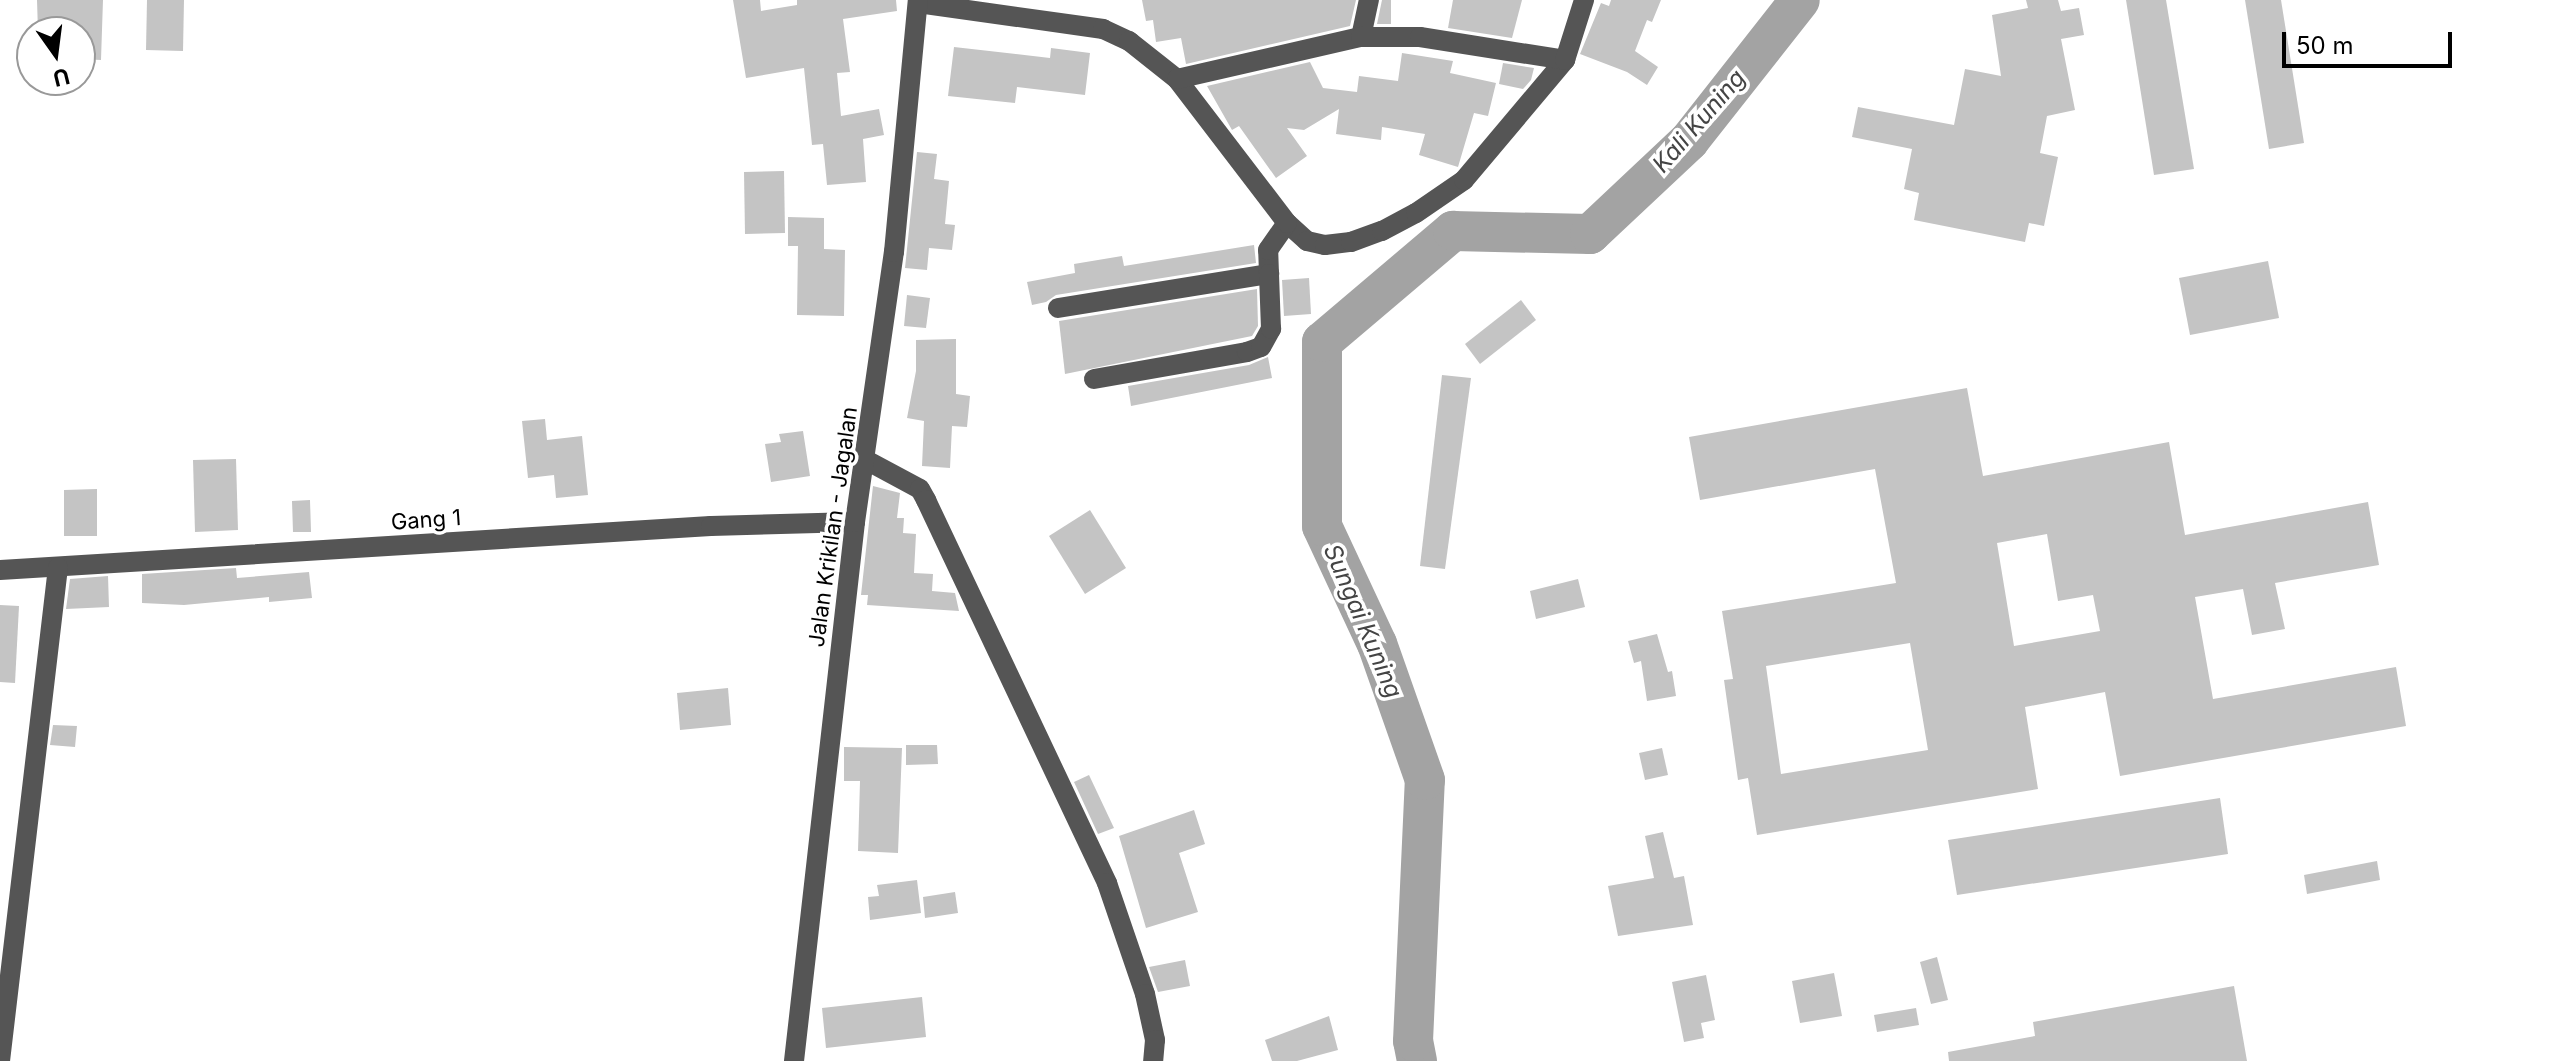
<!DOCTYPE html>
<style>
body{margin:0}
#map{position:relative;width:2558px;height:1061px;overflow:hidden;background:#fff;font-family:Inter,sans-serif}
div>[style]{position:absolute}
.river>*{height:40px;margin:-20px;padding:0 20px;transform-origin:20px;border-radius:20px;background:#a3a3a3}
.building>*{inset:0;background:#c4c4c4}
.minor>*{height:20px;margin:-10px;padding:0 10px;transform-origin:10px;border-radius:10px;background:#555}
span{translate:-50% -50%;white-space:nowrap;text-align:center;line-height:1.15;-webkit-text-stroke:7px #fff;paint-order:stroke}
.street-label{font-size:22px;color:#000}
.water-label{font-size:24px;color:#444;font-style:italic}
.north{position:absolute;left:16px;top:16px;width:80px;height:80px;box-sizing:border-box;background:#fff;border:2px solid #999;border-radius:50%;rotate:166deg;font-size:22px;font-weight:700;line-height:32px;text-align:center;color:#000}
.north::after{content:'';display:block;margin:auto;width:28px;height:36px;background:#000;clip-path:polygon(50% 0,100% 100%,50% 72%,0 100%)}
.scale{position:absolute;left:2282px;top:32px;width:170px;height:36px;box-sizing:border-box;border:4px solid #000;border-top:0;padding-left:10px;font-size:24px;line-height:28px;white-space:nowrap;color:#000;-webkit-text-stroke:6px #fff;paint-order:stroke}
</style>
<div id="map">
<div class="river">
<div style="left:1417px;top:1061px;width:20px;rotate:-101deg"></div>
<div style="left:1413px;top:1041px;width:261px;rotate:-87.4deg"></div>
<div style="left:1425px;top:780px;width:144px;rotate:-109.4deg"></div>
<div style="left:1377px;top:644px;width:130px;rotate:-115deg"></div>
<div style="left:1322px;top:526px;width:184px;rotate:-90deg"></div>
<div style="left:1322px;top:342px;width:172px;rotate:-40.3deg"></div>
<div style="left:1453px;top:231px;width:137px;rotate:1.3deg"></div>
<div style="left:1590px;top:234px;width:136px;rotate:-43.2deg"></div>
<div style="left:1689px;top:141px;width:179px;rotate:-51.8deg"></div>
</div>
<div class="building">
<div style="clip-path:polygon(37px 0,103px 0,101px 60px,80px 59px,80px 32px,38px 32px)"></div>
<div style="clip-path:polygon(147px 0,184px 0,183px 51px,146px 50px)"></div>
<div style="clip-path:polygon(733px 0,760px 0,761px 11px,797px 5px,797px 0,896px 0,897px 11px,843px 19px,850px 72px,837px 73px,841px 116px,879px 109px,884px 135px,863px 139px,866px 182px,827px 185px,823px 144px,812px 145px,804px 68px,746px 78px)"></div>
<div style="clip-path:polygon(1142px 0,1356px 0,1350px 26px,1186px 64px,1181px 38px,1156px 42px,1153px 20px,1146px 21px)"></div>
<div style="clip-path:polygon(1382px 0,1391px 0,1391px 24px,1377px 24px)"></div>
<div style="clip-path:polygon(1453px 0,1522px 0,1512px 38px,1448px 28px)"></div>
<div style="clip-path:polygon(1611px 0,1661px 0,1652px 22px,1647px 20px,1635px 51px,1658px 67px,1647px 85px,1627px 72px,1580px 54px,1601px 3px,1609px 6px)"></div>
<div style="clip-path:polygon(2026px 0,2058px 0,2061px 11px,2079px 8px,2084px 35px,2061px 39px,2075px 110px,2047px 116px,2040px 153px,2058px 157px,2044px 226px,2029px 223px,2025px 242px,1914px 220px,1919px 193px,1904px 189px,1912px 149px,1852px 137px,1858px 107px,1954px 125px,1965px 69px,2001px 76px,1992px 15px,2028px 8px)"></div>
<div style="clip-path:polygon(2126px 0,2166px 0,2194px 169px,2154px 175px)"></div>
<div style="clip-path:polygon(2245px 0,2281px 0,2304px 143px,2269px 149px)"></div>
<div style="clip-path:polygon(954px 47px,1050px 58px,1051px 48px,1090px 53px,1085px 95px,1017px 87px,1015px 103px,948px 96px)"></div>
<div style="clip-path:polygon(1402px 53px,1453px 61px,1450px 73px,1496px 83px,1488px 116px,1474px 113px,1458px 167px,1419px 155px,1425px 134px,1382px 127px,1381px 140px,1336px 134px,1339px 109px,1304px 130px,1287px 128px,1307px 156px,1276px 178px,1239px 126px,1232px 130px,1207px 86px,1310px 62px,1323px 88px,1357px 92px,1359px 76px,1398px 81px)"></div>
<div style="clip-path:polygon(1503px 63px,1534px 68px,1531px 80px,1523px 89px,1499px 84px)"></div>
<div style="clip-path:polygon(917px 152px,937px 154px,934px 179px,949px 181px,945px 224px,955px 225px,952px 250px,929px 248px,927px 270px,905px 268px)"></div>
<div style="clip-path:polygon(784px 171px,785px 233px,745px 234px,744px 172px)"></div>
<div style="clip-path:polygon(788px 217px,824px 218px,824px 249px,845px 250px,844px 316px,797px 315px,798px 246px,788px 246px)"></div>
<div style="clip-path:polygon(1254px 245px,1256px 263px,1056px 295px,1046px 302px,1032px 305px,1027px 282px,1075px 273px,1074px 264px,1122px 256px,1124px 266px)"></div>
<div style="clip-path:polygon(2268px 261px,2279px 318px,2190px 335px,2179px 278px)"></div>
<div style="clip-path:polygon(1309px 278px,1311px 314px,1284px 316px,1282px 280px)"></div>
<div style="clip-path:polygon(1257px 289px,1258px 326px,1252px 336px,1065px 374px,1059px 321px)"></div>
<div style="clip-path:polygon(907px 295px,930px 298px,926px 328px,904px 326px)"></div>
<div style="clip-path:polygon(1521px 300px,1536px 320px,1480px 364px,1465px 344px)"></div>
<div style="clip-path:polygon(956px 339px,956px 394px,970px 396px,967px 427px,952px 426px,950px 468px,922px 466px,924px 421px,907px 418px,916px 371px,916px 340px)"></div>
<div style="clip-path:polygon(1268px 357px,1272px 378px,1131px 406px,1128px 386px,1249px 365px)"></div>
<div style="clip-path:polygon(1442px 375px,1471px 378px,1445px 569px,1420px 566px)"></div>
<div style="clip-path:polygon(evenodd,1967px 388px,1983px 476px,2169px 442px,2185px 535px,2368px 502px,2379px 565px,2275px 583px,2285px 629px,2252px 635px,2243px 589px,2195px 597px,2213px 699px,2396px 667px,2406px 726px,2120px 776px,2105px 692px,2025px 707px,2038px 789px,1757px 835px,1748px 778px,1738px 780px,1724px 680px,1733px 679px,1722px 611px,1896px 583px,1875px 469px,1700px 500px,1689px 437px,1967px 388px,2047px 534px,2058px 601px,2093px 595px,2100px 631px,2014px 646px,1997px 543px,2047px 534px,1967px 388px,1910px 643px,1928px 750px,1781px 774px,1766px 666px,1910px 643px)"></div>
<div style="clip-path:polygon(545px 419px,547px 440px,582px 436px,588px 495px,556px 498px,554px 475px,528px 478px,522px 421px)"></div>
<div style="clip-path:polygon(803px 431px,810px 476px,771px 482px,765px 444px,781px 442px,779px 434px)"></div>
<div style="clip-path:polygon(236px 459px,238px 530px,195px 532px,193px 460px)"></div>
<div style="clip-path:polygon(873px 486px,900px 493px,897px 518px,904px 518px,903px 533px,916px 534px,914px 573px,933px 574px,932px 591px,955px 593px,959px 611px,867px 605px,868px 595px,861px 595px)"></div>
<div style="clip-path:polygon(97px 489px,97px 536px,64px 536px,64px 490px)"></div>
<div style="clip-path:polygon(310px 500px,311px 532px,293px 532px,292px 501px)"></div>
<div style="clip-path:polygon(1090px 510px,1126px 568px,1085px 594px,1049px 536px)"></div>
<div style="clip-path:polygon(236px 568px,237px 578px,309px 572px,312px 598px,269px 602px,269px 597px,184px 605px,142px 603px,142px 574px)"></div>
<div style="clip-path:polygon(108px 576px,109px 607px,66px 609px,70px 579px)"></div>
<div style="clip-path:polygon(1578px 579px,1585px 607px,1536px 619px,1530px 591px)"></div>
<div style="clip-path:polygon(0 605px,19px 606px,15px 683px,0 682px)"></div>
<div style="clip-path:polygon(1657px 634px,1668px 672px,1672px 671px,1676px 696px,1647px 701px,1641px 661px,1634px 663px,1628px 641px)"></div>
<div style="clip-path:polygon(728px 688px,731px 725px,680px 730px,677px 693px)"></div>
<div style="clip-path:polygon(53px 725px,77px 726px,75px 747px,50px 745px)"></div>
<div style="clip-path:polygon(906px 745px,937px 745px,938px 764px,906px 765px)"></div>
<div style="clip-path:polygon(844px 747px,902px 748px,898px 853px,858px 851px,860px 781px,844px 781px)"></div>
<div style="clip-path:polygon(1662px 748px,1668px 775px,1645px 780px,1639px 753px)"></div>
<div style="clip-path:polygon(1089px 775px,1114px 828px,1098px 834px,1074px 782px)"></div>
<div style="clip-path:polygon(2220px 798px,2228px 854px,1957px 895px,1948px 840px)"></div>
<div style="clip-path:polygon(1194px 810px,1205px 844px,1179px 853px,1198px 912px,1146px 928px,1119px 836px)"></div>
<div style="clip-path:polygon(1663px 832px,1674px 878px,1684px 876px,1693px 925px,1618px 936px,1608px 886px,1654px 878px,1645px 836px)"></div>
<div style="clip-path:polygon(2377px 861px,2380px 880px,2307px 894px,2304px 875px)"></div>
<div style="clip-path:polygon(917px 880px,921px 913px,870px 920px,868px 897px,879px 896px,877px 885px)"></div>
<div style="clip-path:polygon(955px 892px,958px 913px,925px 918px,923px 897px)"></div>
<div style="clip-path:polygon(1937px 957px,1948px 1000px,1931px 1004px,1920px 962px)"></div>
<div style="clip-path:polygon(1185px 960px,1190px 986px,1158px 992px,1149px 967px)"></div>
<div style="clip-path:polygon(1834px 973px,1842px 1016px,1800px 1023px,1792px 981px)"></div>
<div style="clip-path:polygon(1706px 975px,1715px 1020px,1701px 1023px,1704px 1038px,1684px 1042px,1672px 982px)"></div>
<div style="clip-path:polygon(2234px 986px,2247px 1061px,1949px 1061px,1948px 1052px,2035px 1036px,2033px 1022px)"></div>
<div style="clip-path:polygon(922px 997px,926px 1037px,826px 1048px,822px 1008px)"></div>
<div style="clip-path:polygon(1916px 1008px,1919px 1025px,1877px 1032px,1874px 1015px)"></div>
<div style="clip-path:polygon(1329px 1016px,1338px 1050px,1297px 1061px,1272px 1061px,1265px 1040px)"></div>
</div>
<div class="minor">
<div style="left:918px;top:3px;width:187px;rotate:8deg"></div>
<div style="left:1103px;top:29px;width:29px;rotate:25deg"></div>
<div style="left:1129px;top:41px;width:61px;rotate:38.4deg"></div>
<div style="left:1361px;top:37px;width:38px;rotate:-78deg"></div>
<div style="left:1287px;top:223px;width:27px;rotate:42deg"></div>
<div style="left:1307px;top:241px;width:18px;rotate:13deg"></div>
<div style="left:1325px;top:245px;width:26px;rotate:-7deg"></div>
<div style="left:1351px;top:242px;width:33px;rotate:-20deg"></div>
<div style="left:1382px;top:231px;width:38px;rotate:-28deg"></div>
<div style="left:1416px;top:213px;width:58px;rotate:-34.5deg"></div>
<div style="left:1464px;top:180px;width:157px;rotate:-49.9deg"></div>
<div style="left:1058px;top:308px;width:214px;rotate:-9.2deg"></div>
<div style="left:1269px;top:274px;width:24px;rotate:-92deg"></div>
<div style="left:1268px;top:250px;width:33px;rotate:-55deg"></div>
<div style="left:1287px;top:223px;width:181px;rotate:-127.4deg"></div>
<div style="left:1177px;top:79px;width:189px;rotate:-12.9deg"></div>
<div style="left:1361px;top:37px;width:59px"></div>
<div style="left:1420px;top:37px;width:147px;rotate:9deg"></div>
<div style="left:1565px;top:60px;width:63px;rotate:-72.4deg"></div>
<div style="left:1094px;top:379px;width:155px;rotate:-10deg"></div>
<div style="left:1247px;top:352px;width:15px;rotate:-20deg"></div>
<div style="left:1261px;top:347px;width:21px;rotate:-61deg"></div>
<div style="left:1271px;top:329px;width:55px;rotate:-92.1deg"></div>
<div style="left:866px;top:460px;width:61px;rotate:28.2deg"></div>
<div style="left:920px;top:489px;width:13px;rotate:61deg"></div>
<div style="left:926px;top:500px;width:424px;rotate:64.7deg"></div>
<div style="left:1107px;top:883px;width:117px;rotate:71.1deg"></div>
<div style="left:1145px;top:994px;width:47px;rotate:77.7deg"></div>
<div style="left:1155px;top:1040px;width:21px;rotate:95deg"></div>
<div style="left:0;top:570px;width:712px;rotate:-3.54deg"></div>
<div style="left:711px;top:526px;width:144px;rotate:-1.6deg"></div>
<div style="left:0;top:1061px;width:497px;rotate:-83.3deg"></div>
<div style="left:794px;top:1061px;width:542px;rotate:-83.54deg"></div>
<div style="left:855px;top:522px;width:273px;rotate:-81.8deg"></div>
<div style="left:894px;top:252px;width:253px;rotate:-84.6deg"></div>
</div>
<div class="street-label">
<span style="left:426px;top:520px;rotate:-4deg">Gang 1</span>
<span style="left:833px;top:527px;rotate:-82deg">Jalan Krikilan - Jagalan</span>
</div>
<div class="water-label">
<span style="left:1699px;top:121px;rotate:-49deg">Kali Kuning</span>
<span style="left:1363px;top:621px;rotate:67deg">Sungai Kuning</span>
</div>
<div class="north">U</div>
<div class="scale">50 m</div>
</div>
